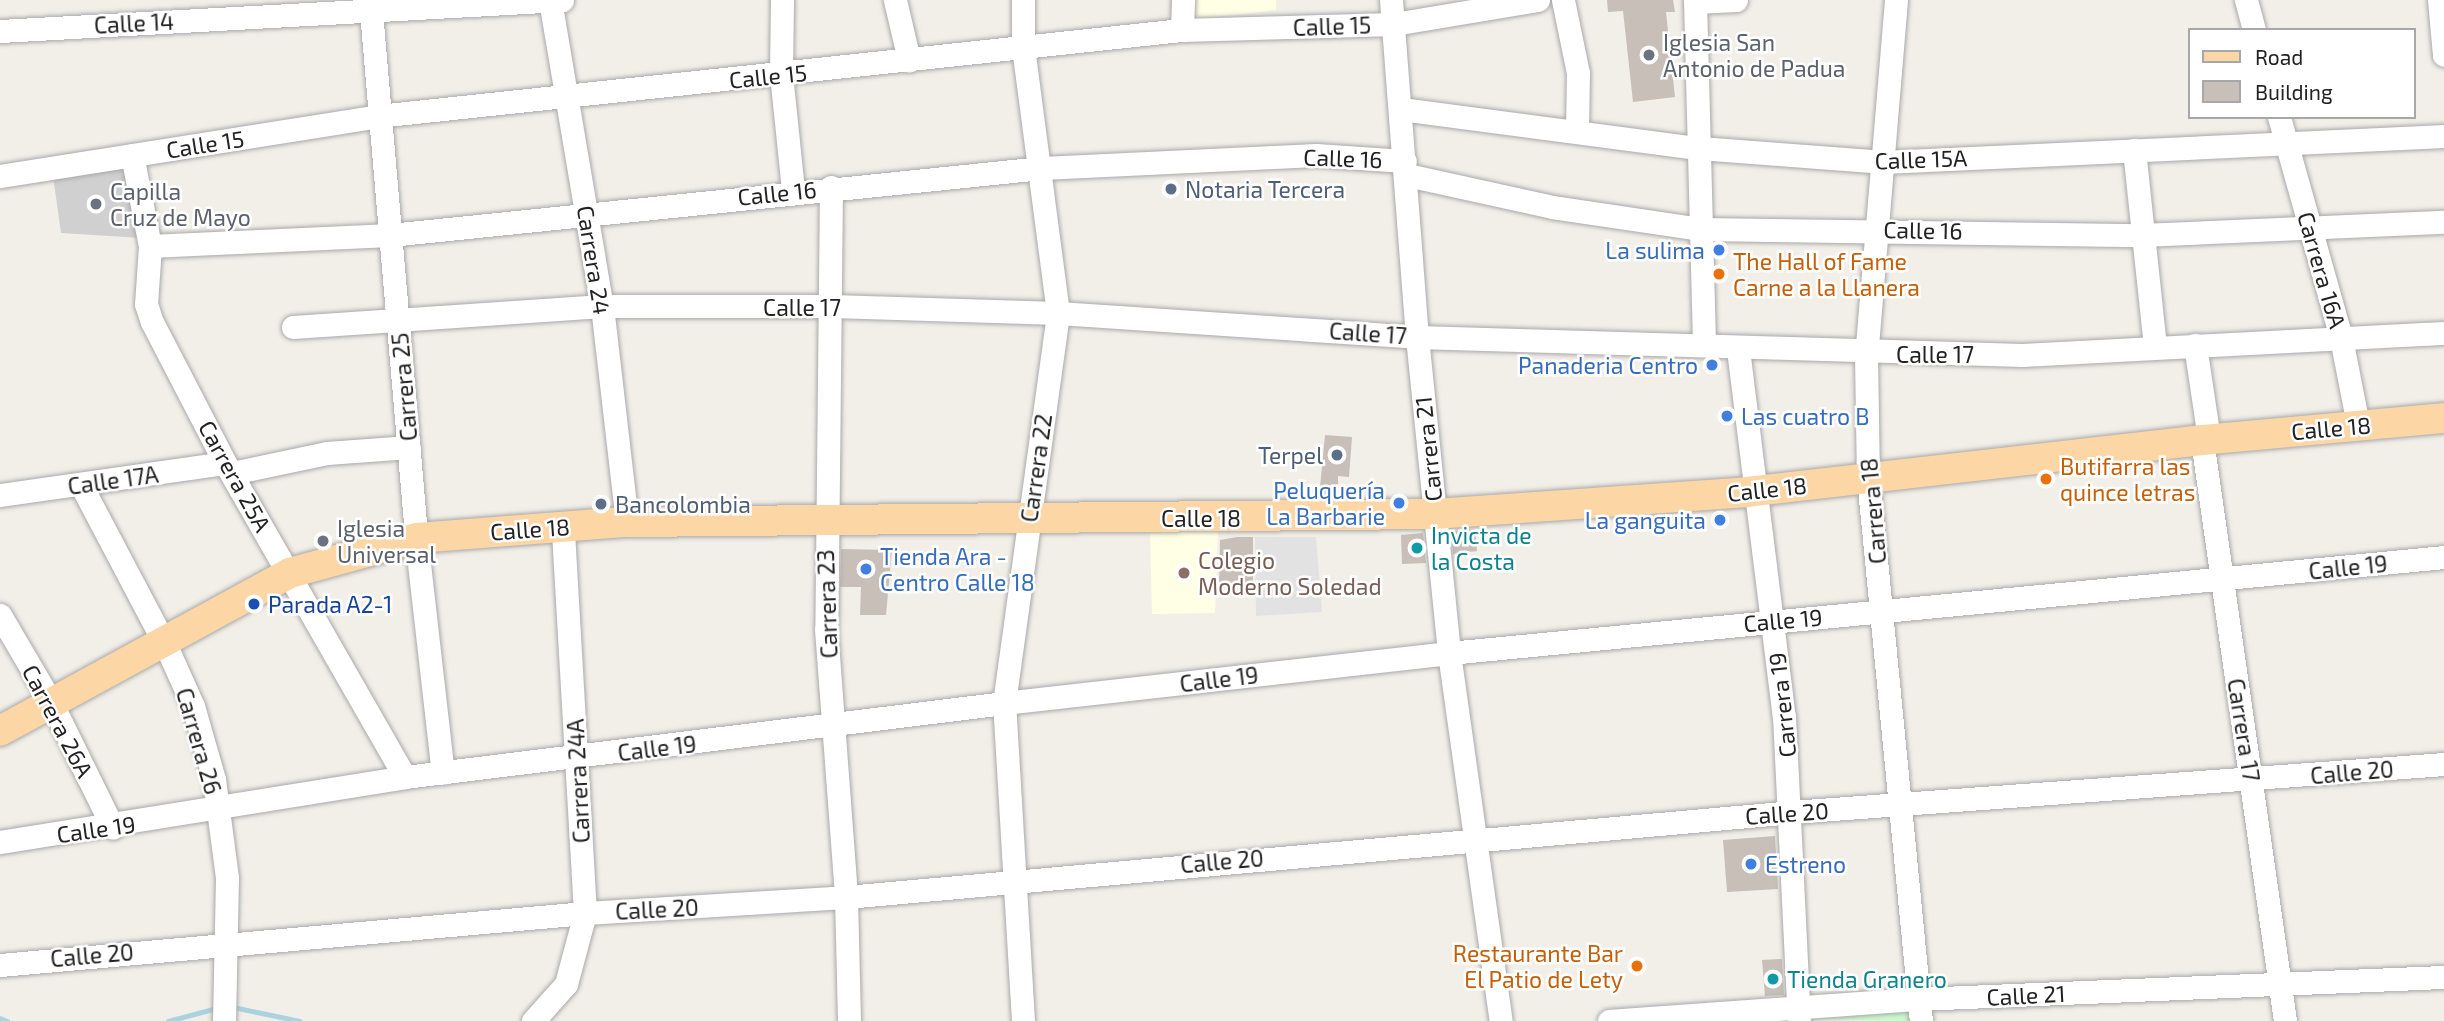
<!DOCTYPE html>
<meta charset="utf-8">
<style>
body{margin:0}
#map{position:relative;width:2444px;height:1021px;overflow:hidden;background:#f2efe9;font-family:"Exo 2",sans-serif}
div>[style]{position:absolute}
.education>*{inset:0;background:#ffffe5}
.religious>*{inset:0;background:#d0d0d0}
.park>*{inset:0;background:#c8facc}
.parking>*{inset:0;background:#e2e2e2}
.stream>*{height:4.5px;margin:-2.25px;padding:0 2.25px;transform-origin:2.25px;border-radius:2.25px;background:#aad3df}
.building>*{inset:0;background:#c7bfb8}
.roads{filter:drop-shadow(0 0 2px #a9a9a9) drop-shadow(0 0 2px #a9a9a9)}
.minor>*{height:23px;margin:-11.5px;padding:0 11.5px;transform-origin:11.5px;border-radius:11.5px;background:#fff}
.major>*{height:30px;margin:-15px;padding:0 15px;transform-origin:15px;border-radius:15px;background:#fcd6a4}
.dots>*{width:19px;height:19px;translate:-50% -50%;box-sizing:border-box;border:4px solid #fff;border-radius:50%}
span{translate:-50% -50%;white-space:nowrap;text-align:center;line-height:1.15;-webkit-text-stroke:5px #fff;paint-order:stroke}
.street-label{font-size:23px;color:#222}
.worship-label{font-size:23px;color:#5b616d}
.left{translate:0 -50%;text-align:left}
.service-label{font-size:23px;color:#4e5e75}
.right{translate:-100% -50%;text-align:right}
.shop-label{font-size:23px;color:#366cbe}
.food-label{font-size:23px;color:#c56008}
.culture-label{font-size:23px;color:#0d838f}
.education-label{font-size:23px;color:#785e54}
.transit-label{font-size:23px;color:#164399}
.legend{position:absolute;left:2188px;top:28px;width:228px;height:91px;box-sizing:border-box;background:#fff;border:2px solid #a7a7a7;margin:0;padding:9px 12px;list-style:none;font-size:21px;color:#222}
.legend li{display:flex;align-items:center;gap:14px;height:35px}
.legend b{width:35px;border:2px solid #a7a7a7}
</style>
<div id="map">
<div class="education">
<div style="clip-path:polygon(1189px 0,1276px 0,1276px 10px,1189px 20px)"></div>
<div style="clip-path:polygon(1218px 531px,1215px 613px,1152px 614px,1150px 532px)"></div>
</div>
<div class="religious">
<div style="clip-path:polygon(126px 161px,142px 238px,61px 233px,53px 176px)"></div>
</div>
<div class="park">
<div style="clip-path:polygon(1909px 1012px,1910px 1021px,1816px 1019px)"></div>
</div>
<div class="parking">
<div style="clip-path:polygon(1255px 537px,1316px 537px,1322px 612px,1256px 616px)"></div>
</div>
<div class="stream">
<div style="left:233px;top:1007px;width:68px;rotate:11.8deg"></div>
<div style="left:0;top:1018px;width:8px;rotate:23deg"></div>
<div style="left:168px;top:1021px;width:51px;rotate:-14.9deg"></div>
</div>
<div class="building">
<div style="clip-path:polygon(1607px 0,1673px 0,1675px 12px,1666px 12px,1675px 97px,1633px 102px,1623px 11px,1608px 12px)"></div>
<div style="clip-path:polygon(1325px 435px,1352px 437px,1349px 477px,1338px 476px,1338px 497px,1319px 498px)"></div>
<div style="clip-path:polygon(1475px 529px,1477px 551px,1453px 554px,1451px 531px)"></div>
<div style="clip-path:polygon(1423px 533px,1426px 563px,1402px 564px,1401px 535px)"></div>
<div style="clip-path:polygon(1237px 537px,1253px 537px,1253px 586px,1219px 587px,1220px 540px)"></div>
<div style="clip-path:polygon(841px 549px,892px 550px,886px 615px,860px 615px,861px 587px,840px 587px)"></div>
<div style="clip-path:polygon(1775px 836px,1778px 889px,1727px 892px,1723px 840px)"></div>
<div style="clip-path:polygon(1782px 959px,1784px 995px,1765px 996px,1762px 960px)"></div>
</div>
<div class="roads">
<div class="minor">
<div style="left:370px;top:0;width:548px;rotate:85.08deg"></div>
<div style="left:417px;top:546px;width:228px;rotate:83.5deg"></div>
<div style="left:550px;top:0;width:310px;rotate:80.4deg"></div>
<div style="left:602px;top:306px;width:217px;rotate:83.4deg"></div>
<div style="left:782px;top:0;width:74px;rotate:90.8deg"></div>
<div style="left:781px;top:74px;width:118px;rotate:84.1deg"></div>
<div style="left:895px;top:0;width:62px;rotate:76.9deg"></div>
<div style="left:1391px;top:0;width:338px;rotate:85.6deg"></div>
<div style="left:1417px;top:337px;width:318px;rotate:84.2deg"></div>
<div style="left:1449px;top:653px;width:372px;rotate:82deg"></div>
<div style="left:1563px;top:0;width:75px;rotate:78.4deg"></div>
<div style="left:1578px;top:73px;width:57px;rotate:91deg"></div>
<div style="left:1695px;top:0;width:345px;rotate:88.5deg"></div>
<div style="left:1896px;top:0;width:355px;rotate:94.8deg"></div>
<div style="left:1866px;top:354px;width:124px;rotate:89.1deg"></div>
<div style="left:1868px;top:478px;width:546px;rotate:84.43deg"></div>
<div style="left:2246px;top:0;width:31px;rotate:75deg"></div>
<div style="left:2439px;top:0;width:55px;rotate:84.8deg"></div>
<div style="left:1695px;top:2px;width:41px;rotate:-2.8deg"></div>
<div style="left:1182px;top:30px;width:30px;rotate:-88deg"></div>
<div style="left:0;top:31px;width:563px;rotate:-3.16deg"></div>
<div style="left:1401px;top:109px;width:301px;rotate:7.5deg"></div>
<div style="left:1699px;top:148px;width:186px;rotate:4.3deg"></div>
<div style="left:1884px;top:162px;width:561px;rotate:-2.66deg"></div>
<div style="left:2279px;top:117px;width:230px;rotate:74.3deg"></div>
<div style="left:2341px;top:338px;width:89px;rotate:78.9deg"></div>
<div style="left:2134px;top:150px;width:197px;rotate:83.9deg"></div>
<div style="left:132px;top:155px;width:93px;rotate:78.8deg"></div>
<div style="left:150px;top:246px;width:58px;rotate:93.9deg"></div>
<div style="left:146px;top:304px;width:19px;rotate:72deg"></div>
<div style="left:152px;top:322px;width:159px;rotate:62.6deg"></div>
<div style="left:225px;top:463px;width:362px;rotate:60.2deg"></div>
<div style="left:1407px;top:175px;width:148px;rotate:12.4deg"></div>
<div style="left:1552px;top:207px;width:151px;rotate:8.4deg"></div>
<div style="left:1701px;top:229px;width:440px;rotate:0.8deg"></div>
<div style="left:2141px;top:235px;width:303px;rotate:-2.5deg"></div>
<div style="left:0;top:176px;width:383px;rotate:-9deg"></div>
<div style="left:378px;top:116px;width:809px;rotate:-6.11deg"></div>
<div style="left:1182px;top:30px;width:212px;rotate:-1.6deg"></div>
<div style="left:1394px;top:24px;width:146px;rotate:-9.5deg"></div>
<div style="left:831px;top:187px;width:442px;rotate:90.6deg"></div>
<div style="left:826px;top:629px;width:269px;rotate:85.7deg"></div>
<div style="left:846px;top:897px;width:124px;rotate:88.6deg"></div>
<div style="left:150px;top:246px;width:240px;rotate:-2.6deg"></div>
<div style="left:390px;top:235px;width:655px;rotate:-5.87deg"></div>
<div style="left:1042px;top:168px;width:274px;rotate:-2.7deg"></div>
<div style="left:1316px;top:155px;width:89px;rotate:3.9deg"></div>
<div style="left:293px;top:327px;width:310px;rotate:-3.9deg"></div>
<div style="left:602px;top:306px;width:230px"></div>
<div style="left:832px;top:306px;width:226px;rotate:1.8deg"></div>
<div style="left:1058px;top:313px;width:360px;rotate:3.8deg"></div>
<div style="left:1417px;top:337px;width:605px;rotate:1.7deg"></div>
<div style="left:2022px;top:355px;width:423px;rotate:-3deg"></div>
<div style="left:2195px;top:345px;width:95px;rotate:81.5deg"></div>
<div style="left:1738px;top:349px;width:370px;rotate:82.9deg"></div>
<div style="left:1784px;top:716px;width:305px;rotate:87.2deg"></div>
<div style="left:2202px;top:440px;width:587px;rotate:81.87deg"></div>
<div style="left:232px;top:473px;width:97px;rotate:-11.9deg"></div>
<div style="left:327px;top:453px;width:82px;rotate:-4.2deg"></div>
<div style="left:81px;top:485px;width:184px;rotate:62.2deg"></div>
<div style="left:167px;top:648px;width:64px;rotate:65.9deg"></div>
<div style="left:193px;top:706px;width:76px;rotate:74deg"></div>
<div style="left:214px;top:779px;width:100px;rotate:82.5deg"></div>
<div style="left:227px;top:878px;width:143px;rotate:91.2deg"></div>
<div style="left:0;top:495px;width:227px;rotate:-8.1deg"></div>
<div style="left:0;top:615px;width:101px;rotate:59.6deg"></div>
<div style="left:51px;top:702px;width:140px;rotate:63.8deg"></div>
<div style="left:0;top:842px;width:410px;rotate:-9.1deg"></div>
<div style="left:405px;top:777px;width:604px;rotate:-7.04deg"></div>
<div style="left:1004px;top:703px;width:448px;rotate:-6.4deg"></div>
<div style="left:1449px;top:653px;width:1000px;rotate:-5.51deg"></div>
<div style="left:0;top:965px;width:587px;rotate:-5.08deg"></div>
<div style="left:585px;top:913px;width:261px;rotate:-3.5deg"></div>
<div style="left:846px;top:897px;width:950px;rotate:-5.13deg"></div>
<div style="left:1792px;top:812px;width:654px;rotate:-4.21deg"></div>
<div style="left:533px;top:1021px;width:50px;rotate:-48.3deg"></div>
<div style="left:566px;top:984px;width:73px;rotate:-75deg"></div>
<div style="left:585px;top:913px;width:388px;rotate:-93.3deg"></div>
<div style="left:1023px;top:1021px;width:319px;rotate:-93.4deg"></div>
<div style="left:1004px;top:703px;width:394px;rotate:-82.1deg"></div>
<div style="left:1058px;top:313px;width:267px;rotate:-97.5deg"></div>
<div style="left:1023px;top:48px;width:48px;rotate:-90deg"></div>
<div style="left:1609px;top:1021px;width:310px;rotate:-4.1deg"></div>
<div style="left:1918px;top:999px;width:526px;rotate:-2.4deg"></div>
</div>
<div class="major">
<div style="left:0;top:731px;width:330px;rotate:-28.6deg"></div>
<div style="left:290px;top:573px;width:132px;rotate:-15.4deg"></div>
<div style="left:417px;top:538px;width:211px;rotate:-4.4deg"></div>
<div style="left:627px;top:522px;width:808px;rotate:-0.57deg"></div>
<div style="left:1435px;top:514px;width:313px;rotate:-4deg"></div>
<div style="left:1747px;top:492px;width:458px;rotate:-6.5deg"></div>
<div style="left:2202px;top:440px;width:243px;rotate:-5.2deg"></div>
</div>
</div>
<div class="dots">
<div style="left:1649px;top:55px;background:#6b7280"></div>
<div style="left:1171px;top:189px;background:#5c6f8a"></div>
<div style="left:96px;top:204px;background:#6b7280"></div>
<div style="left:1719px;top:250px;background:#3f7fe0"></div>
<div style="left:1719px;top:274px;background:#e8710a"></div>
<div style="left:1712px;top:365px;background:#3f7fe0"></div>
<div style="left:1727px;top:416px;background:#3f7fe0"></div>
<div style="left:1337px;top:455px;background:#5c6f8a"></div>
<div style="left:2046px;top:479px;background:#e8710a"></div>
<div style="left:1399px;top:503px;background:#3f7fe0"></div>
<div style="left:601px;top:504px;background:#5c6f8a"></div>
<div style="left:1720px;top:520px;background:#3f7fe0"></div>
<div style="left:323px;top:541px;background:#6b7280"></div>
<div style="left:1417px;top:548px;background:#0f9aa8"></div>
<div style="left:866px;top:569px;background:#3f7fe0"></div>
<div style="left:1184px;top:573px;background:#8d6e63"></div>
<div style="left:254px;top:604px;background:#1a4fb4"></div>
<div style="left:1751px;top:864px;background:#3f7fe0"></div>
<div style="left:1637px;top:966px;background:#e8710a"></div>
<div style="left:1773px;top:979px;background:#0f9aa8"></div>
</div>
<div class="street-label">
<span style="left:134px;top:23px;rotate:-3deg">Calle 14</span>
<span style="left:1332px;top:26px;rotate:-2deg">Calle 15</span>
<span style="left:768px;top:76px;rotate:-6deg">Calle 15</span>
<span style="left:205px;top:144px;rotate:-9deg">Calle 15</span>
<span style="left:1343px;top:158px;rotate:2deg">Calle 16</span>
<span style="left:1921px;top:159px;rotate:-2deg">Calle 15A</span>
<span style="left:777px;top:193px;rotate:-6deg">Calle 16</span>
<span style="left:1923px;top:230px;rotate:1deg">Calle 16</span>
<span style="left:594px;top:260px;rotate:81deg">Carrera 24</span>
<span style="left:2322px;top:270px;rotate:74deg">Carrera 16A</span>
<span style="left:802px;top:307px">Calle 17</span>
<span style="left:1368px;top:333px;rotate:4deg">Calle 17</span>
<span style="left:1935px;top:354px">Calle 17</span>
<span style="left:404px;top:387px;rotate:-95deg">Carrera 25</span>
<span style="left:2331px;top:428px;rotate:-5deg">Calle 18</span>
<span style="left:1428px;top:449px;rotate:-96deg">Carrera 21</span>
<span style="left:1036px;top:468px;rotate:-82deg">Carrera 22</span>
<span style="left:235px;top:476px;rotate:61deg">Carrera 25A</span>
<span style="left:113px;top:480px;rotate:-8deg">Calle 17A</span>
<span style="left:1767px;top:489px;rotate:-6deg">Calle 18</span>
<span style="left:1873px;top:511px;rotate:-95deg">Carrera 18</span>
<span style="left:1201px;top:518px">Calle 18</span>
<span style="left:530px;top:529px;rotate:-4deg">Calle 18</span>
<span style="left:2348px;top:567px;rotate:-6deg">Calle 19</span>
<span style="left:827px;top:604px;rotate:-92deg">Carrera 23</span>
<span style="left:1783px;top:620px;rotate:-5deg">Calle 19</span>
<span style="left:1219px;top:679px;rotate:-7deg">Calle 19</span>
<span style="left:1782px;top:705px;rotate:-96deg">Carrera 19</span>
<span style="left:58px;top:721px;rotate:62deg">Carrera 26A</span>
<span style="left:2244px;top:730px;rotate:81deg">Carrera 17</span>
<span style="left:199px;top:741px;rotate:74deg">Carrera 26</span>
<span style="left:657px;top:748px;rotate:-7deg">Calle 19</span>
<span style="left:2352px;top:772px;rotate:-5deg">Calle 20</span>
<span style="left:578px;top:781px;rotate:-93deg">Carrera 24A</span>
<span style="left:1787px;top:813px;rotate:-4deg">Calle 20</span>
<span style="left:96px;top:829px;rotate:-8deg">Calle 19</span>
<span style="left:1222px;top:861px;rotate:-5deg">Calle 20</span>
<span style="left:657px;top:909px;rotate:-3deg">Calle 20</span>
<span style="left:92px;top:955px;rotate:-5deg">Calle 20</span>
<span style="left:2026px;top:995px;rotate:-3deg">Calle 21</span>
</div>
<div class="worship-label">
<span class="left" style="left:1663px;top:55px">Iglesia San<br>Antonio de Padua</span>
<span class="left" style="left:110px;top:204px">Capilla<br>Cruz de Mayo</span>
<span class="left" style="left:337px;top:541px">Iglesia<br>Universal</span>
</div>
<div class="service-label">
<span class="left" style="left:1185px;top:189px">Notaria Tercera</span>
<span class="right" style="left:1323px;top:455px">Terpel</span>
<span class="left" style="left:615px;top:504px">Bancolombia</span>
</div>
<div class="shop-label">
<span class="right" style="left:1705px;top:250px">La sulima</span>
<span class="right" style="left:1698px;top:365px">Panaderia Centro</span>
<span class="left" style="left:1741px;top:416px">Las cuatro B</span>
<span class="right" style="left:1385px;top:503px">Peluquería<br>La Barbarie</span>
<span class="right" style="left:1706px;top:520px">La ganguita</span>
<span class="left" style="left:880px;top:569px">Tienda Ara -<br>Centro Calle 18</span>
<span class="left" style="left:1765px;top:864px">Estreno</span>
</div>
<div class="food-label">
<span class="left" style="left:1733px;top:274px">The Hall of Fame<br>Carne a la Llanera</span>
<span class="left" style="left:2060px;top:479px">Butifarra las<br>quince letras</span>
<span class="right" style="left:1623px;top:966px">Restaurante Bar<br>El Patio de Lety</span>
</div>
<div class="culture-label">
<span class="left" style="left:1431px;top:548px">Invicta de<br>la Costa</span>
<span class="left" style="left:1787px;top:979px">Tienda Granero</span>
</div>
<div class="education-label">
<span class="left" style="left:1198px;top:573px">Colegio<br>Moderno Soledad</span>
</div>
<div class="transit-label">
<span class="left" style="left:268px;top:604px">Parada A2-1</span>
</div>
<ul class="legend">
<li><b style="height:9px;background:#fcd6a4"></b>Road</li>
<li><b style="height:19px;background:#c7bfb8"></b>Building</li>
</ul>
</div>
